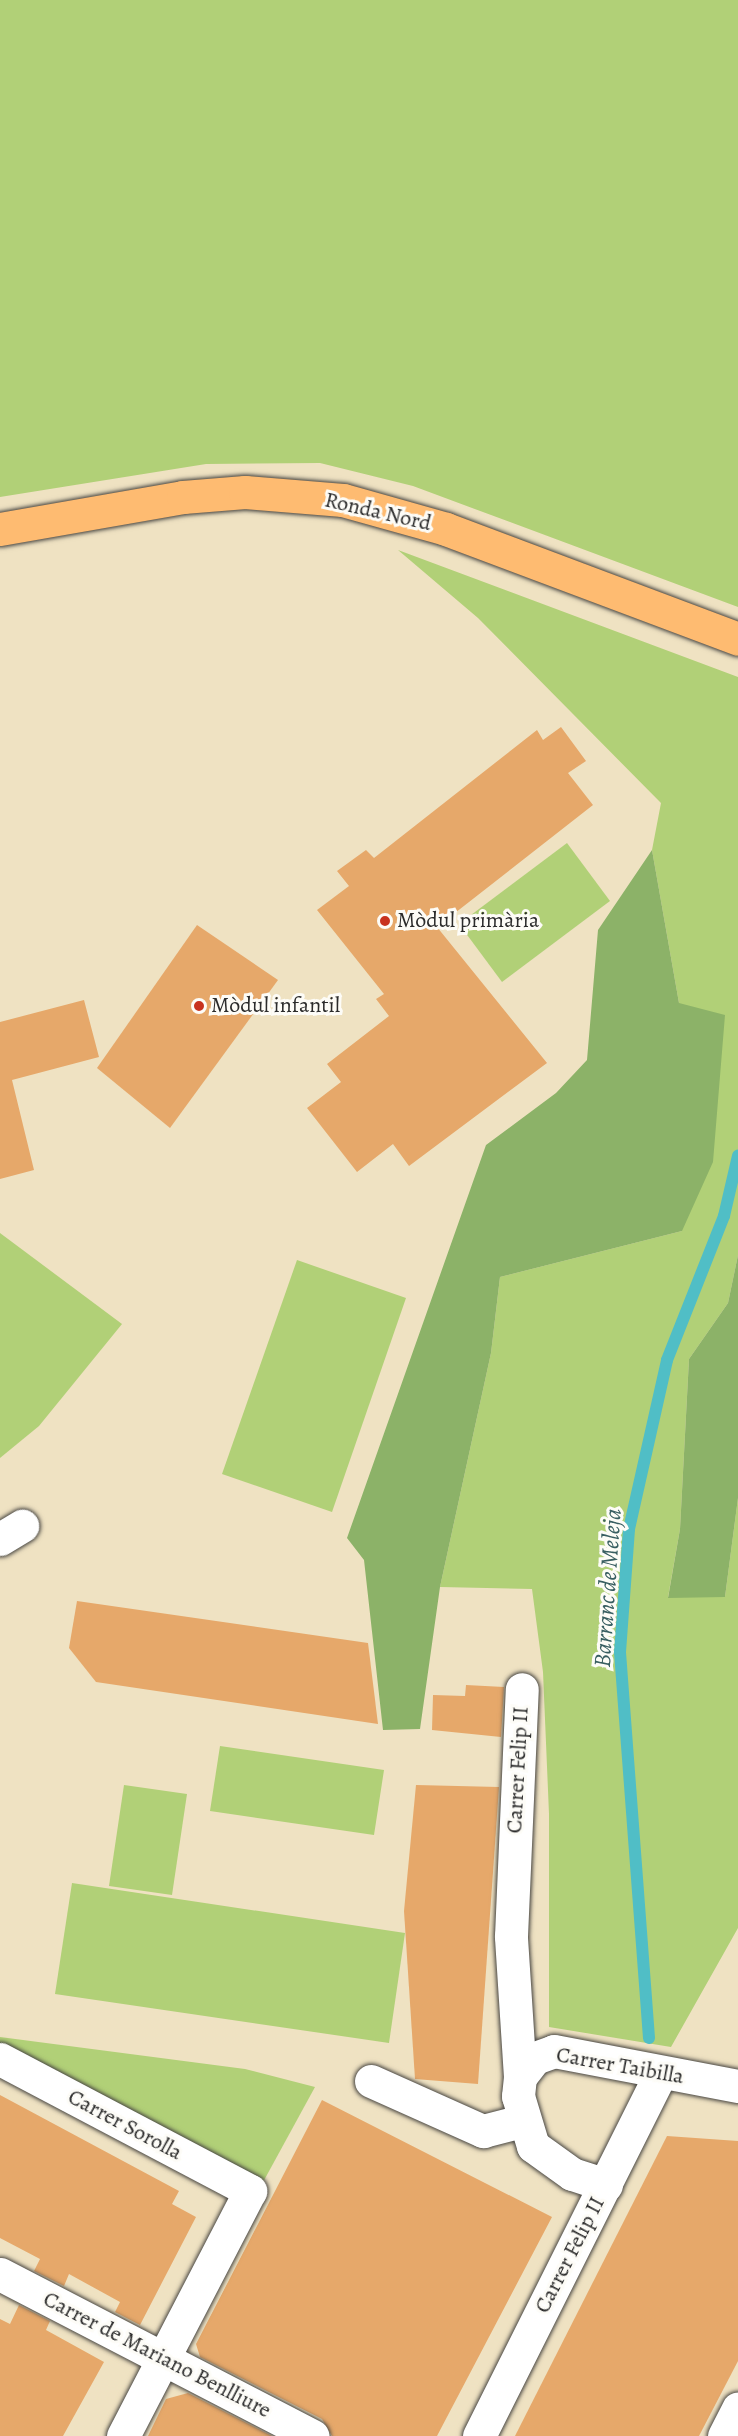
<!DOCTYPE html>
<meta charset="utf-8">
<style>
body{margin:0}
#map{position:relative;width:738px;height:2436px;overflow:hidden;background:#efe2c2;font-family:Alegreya,serif}
div>[style]{position:absolute}
.green>*{inset:0;background:#b1d077}
.forest>*{inset:0;background:#8cb268}
.stream>*{height:12px;margin:-6px;padding:0 6px;transform-origin:6px;border-radius:6px;background:#50bec6}
.building>*{inset:0;background:#e6a86a}
.roads{filter:drop-shadow(0 0 2px #484642) drop-shadow(0 0 2px #484642)}
.minor>*{height:33px;margin:-16.5px;padding:0 16.5px;transform-origin:16.5px;border-radius:16.5px;background:#fff}
.major>*{height:33px;margin:-16.5px;padding:0 16.5px;transform-origin:16.5px;border-radius:16.5px;background:#febb71}
.dots>*{width:16px;height:16px;translate:-50% -50%;box-sizing:border-box;border:3px solid #fdfcf7;border-radius:50%}
span{translate:-50% -50%;white-space:nowrap;text-align:center;line-height:1.15;-webkit-text-stroke:6px #fdfcf7;paint-order:stroke}
.street-label{font-size:22px;color:#2b2b2b}
.poi-label{font-size:22px;color:#2b2b2b}
.left{translate:0 -50%;text-align:left}
.water-label{font-size:24px;color:#385e61;font-style:italic}
</style>
<div id="map">
<div class="green">
<div style="clip-path:polygon(0 0,738px 0,738px 607px,413px 486px,320px 463px,206px 464px,0 497px)"></div>
<div style="clip-path:polygon(398px 550px,738px 677px,738px 1255px,728px 1303px,689px 1359px,680px 1529px,668px 1597px,725px 1597px,738px 1498px,738px 1928px,671px 2047px,549px 2027px,549px 1814px,543px 1672px,532px 1589px,440px 1587px,491px 1353px,500px 1277px,682px 1231px,679px 1003px,652px 850px,661px 803px,478px 618px)"></div>
<div style="clip-path:polygon(567px 843px,610px 901px,502px 982px,459px 924px)"></div>
<div style="clip-path:polygon(0 1233px,122px 1324px,39px 1426px,0 1458px)"></div>
<div style="clip-path:polygon(297px 1260px,406px 1298px,332px 1512px,222px 1474px)"></div>
<div style="clip-path:polygon(220px 1746px,384px 1770px,374px 1835px,210px 1811px)"></div>
<div style="clip-path:polygon(124px 1785px,187px 1794px,172px 1895px,109px 1886px)"></div>
<div style="clip-path:polygon(72px 1883px,405px 1933px,389px 2043px,55px 1994px)"></div>
<div style="clip-path:polygon(0 2037px,245px 2069px,315px 2087px,262px 2184px,0 2045px)"></div>
</div>
<div class="forest">
<div style="clip-path:polygon(652px 850px,679px 1003px,725px 1015px,713px 1162px,682px 1231px,500px 1277px,491px 1353px,440px 1587px,420px 1729px,383px 1730px,364px 1560px,347px 1538px,486px 1145px,556px 1093px,587px 1060px,598px 930px)"></div>
<div style="clip-path:polygon(738px 1255px,738px 1498px,725px 1597px,668px 1598px,680px 1529px,689px 1359px,728px 1303px)"></div>
</div>
<div class="stream">
<div style="left:649px;top:2038px;width:387px;rotate:-94.3deg"></div>
<div style="left:620px;top:1652px;width:123px;rotate:-85.8deg"></div>
<div style="left:629px;top:1529px;width:173px;rotate:-77.3deg"></div>
<div style="left:667px;top:1360px;width:155px;rotate:-68.4deg"></div>
<div style="left:724px;top:1216px;width:62px;rotate:-76.9deg"></div>
</div>
<div class="building">
<div style="clip-path:polygon(561px 727px,586px 761px,568px 773px,593px 805px,437px 927px,547px 1063px,409px 1166px,393px 1144px,357px 1172px,307px 1108px,341px 1082px,327px 1064px,389px 1016px,376px 999px,384px 994px,317px 910px,349px 886px,337px 871px,366px 850px,374px 858px,537px 730px,543px 740px)"></div>
<div style="clip-path:polygon(197px 925px,278px 980px,170px 1128px,97px 1068px)"></div>
<div style="clip-path:polygon(84px 1000px,99px 1057px,12px 1080px,34px 1170px,0 1179px,0 1022px)"></div>
<div style="clip-path:polygon(77px 1601px,368px 1643px,378px 1724px,96px 1682px,69px 1648px)"></div>
<div style="clip-path:polygon(466px 1685px,504px 1687px,501px 1737px,432px 1730px,433px 1695px,465px 1696px)"></div>
<div style="clip-path:polygon(416px 1785px,499px 1787px,478px 2084px,415px 2079px,404px 1911px)"></div>
<div style="clip-path:polygon(0 2095px,179px 2191px,172px 2204px,196px 2217px,140px 2325px,115px 2312px,120px 2302px,69px 2274px,64px 2286px,34px 2271px,40px 2259px,0 2238px)"></div>
<div style="clip-path:polygon(322px 2100px,552px 2217px,437px 2436px,332px 2436px,322px 2419px,200px 2357px,196px 2344px)"></div>
<div style="clip-path:polygon(667px 2136px,738px 2141px,738px 2361px,699px 2436px,515px 2436px)"></div>
<div style="clip-path:polygon(19px 2305px,50px 2321px,46px 2330px,104px 2362px,63px 2436px,0 2436px,0 2319px,10px 2324px)"></div>
<div style="clip-path:polygon(188px 2393px,272px 2436px,148px 2436px,166px 2399px)"></div>
</div>
<div class="roads">
<div class="minor">
<div style="left:0;top:1539px;width:26px;rotate:-31deg"></div>
<div style="left:0;top:2059px;width:283px;rotate:27.8deg"></div>
<div style="left:250px;top:2191px;width:276px;rotate:117.4deg"></div>
<div style="left:520px;top:2077px;width:141px;rotate:-93.7deg"></div>
<div style="left:511px;top:1936px;width:247px;rotate:-87.5deg"></div>
<div style="left:371px;top:2081px;width:123px;rotate:24.1deg"></div>
<div style="left:483px;top:2131px;width:40px;rotate:-14.4deg"></div>
<div style="left:606px;top:2185px;width:36px;rotate:-162deg"></div>
<div style="left:572px;top:2174px;width:48px;rotate:-144.3deg"></div>
<div style="left:533px;top:2146px;width:52px;rotate:-106.7deg"></div>
<div style="left:518px;top:2096px;width:19px;rotate:-84deg"></div>
<div style="left:520px;top:2077px;width:24px;rotate:-52deg"></div>
<div style="left:535px;top:2058px;width:20px;rotate:-20deg"></div>
<div style="left:554px;top:2051px;width:187px;rotate:10.8deg"></div>
<div style="left:0;top:2274px;width:352px;rotate:27.4deg"></div>
<div style="left:479px;top:2436px;width:405px;rotate:-63.4deg"></div>
<div style="left:724px;top:2436px;width:31px;rotate:-63deg"></div>
</div>
<div class="major">
<div style="left:0;top:529px;width:186px;rotate:-9.9deg"></div>
<div style="left:183px;top:497px;width:62px;rotate:-4.6deg"></div>
<div style="left:245px;top:492px;width:98px;rotate:4.7deg"></div>
<div style="left:343px;top:500px;width:107px;rotate:15.7deg"></div>
<div style="left:446px;top:529px;width:312px;rotate:20.6deg"></div>
</div>
</div>
<div class="dots">
<div style="left:385px;top:921px;background:#c8321e"></div>
<div style="left:199px;top:1006px;background:#c8321e"></div>
</div>
<div class="street-label">
<span style="left:378px;top:512px;rotate:13deg">Ronda Nord</span>
<span style="left:518px;top:1770px;rotate:-87deg">Carrer Felip II</span>
<span style="left:620px;top:2066px;rotate:10deg">Carrer Taibilla</span>
<span style="left:125px;top:2125px;rotate:28deg">Carrer Sorolla</span>
<span style="left:570px;top:2255px;rotate:-63deg">Carrer Felip II</span>
<span style="left:157px;top:2355px;rotate:27deg">Carrer de Mariano Benlliure</span>
</div>
<div class="poi-label">
<span class="left" style="left:397px;top:921px">Mòdul primària</span>
<span class="left" style="left:211px;top:1006px">Mòdul infantil</span>
</div>
<div class="water-label">
<span style="left:608px;top:1588px;rotate:-86deg">Barranc de Meleja</span>
</div>
</div>
